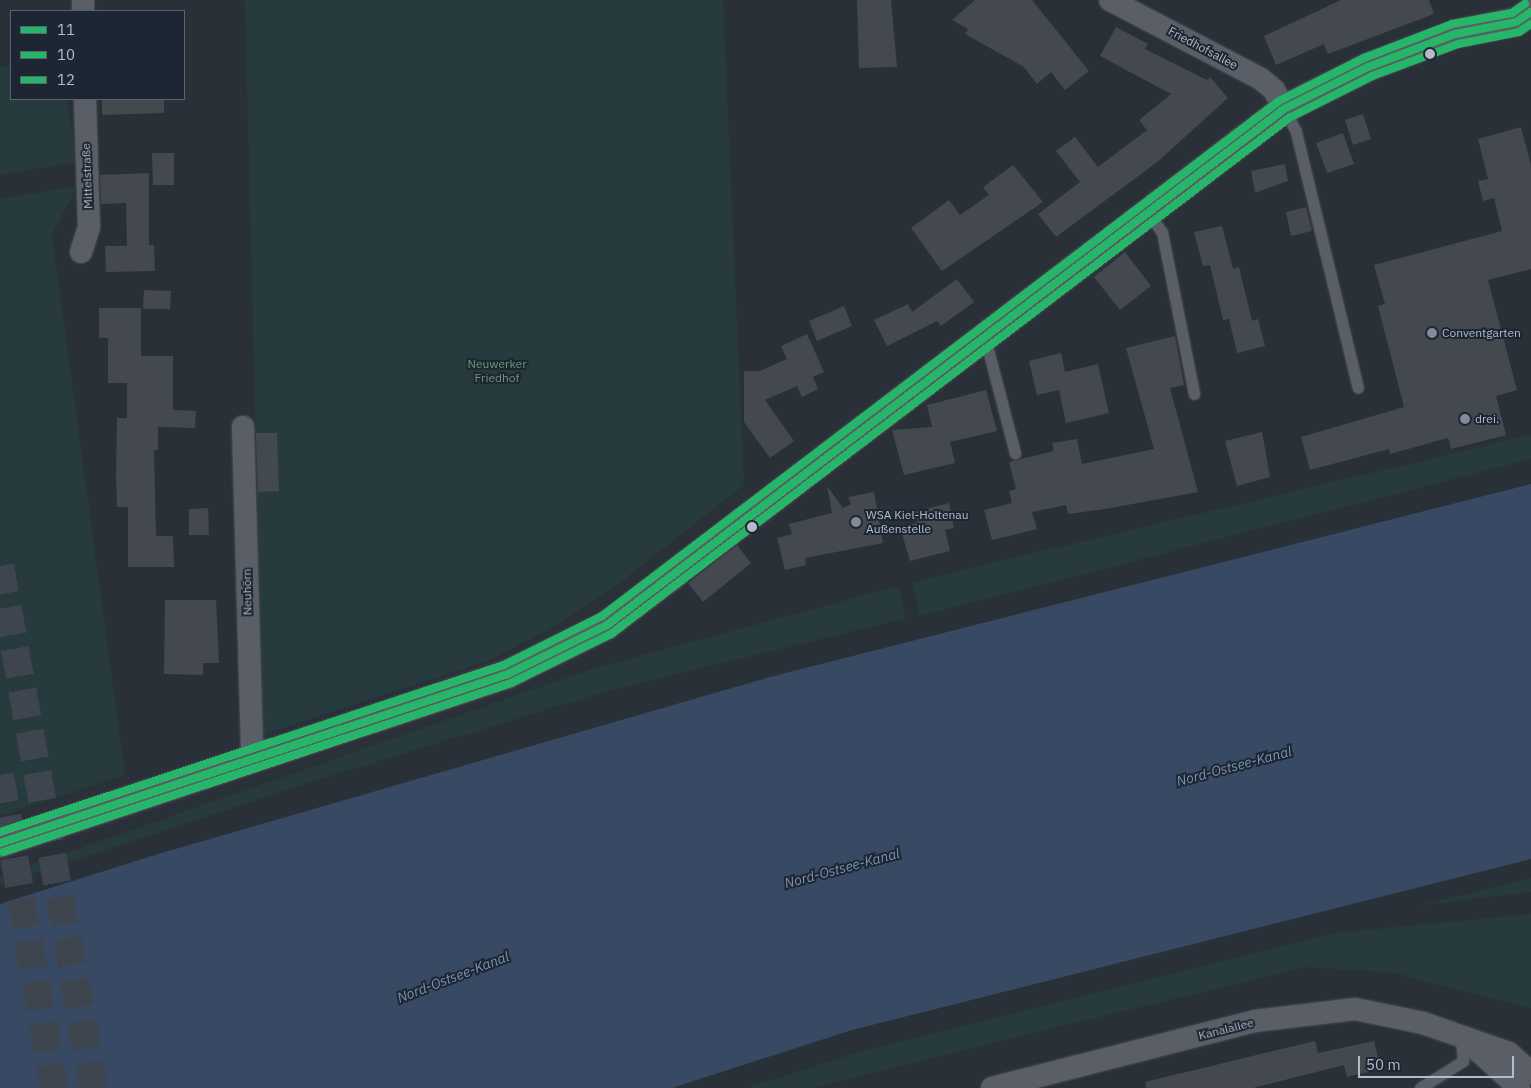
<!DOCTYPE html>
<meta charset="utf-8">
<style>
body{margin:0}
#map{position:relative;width:1531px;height:1088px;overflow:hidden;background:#2a3038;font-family:"IBM Plex Sans",sans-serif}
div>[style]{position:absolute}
.green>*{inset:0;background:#273a3e}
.water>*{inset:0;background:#384963}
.building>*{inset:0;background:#444950}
.highway-tunnel>*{height:28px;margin-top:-14px;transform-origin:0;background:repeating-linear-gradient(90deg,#3f454e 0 28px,transparent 0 42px)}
.roads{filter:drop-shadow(0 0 1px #484c53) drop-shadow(0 0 1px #484c53)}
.lane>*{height:11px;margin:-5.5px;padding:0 5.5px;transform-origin:5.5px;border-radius:5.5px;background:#5a5e66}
.street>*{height:22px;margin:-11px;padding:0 11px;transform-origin:11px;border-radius:11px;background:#5a5e66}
.secondary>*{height:28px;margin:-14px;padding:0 14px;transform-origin:14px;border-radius:14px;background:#595d64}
.bus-1>*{height:8px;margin:-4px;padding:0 4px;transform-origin:4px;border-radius:4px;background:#26b669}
.bus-2>*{height:8px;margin:-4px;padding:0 4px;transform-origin:4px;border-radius:4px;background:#26b669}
.bus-3>*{height:8px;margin:-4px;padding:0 4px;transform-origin:4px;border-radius:4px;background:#26b669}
.dots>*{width:14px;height:14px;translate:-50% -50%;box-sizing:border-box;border:2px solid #1d2633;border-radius:50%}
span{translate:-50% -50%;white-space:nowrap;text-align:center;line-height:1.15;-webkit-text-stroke:4px #1d2633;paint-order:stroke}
.street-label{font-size:12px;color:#b4bcc9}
.poi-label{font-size:12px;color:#b4bcc9}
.left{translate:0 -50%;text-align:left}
.park-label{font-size:12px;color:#6b9a76}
.water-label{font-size:14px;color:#7c92b1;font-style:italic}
.legend{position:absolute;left:10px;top:10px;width:175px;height:90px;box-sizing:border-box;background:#1d2633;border:1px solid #59626f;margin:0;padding:6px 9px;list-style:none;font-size:15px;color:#b4bcc9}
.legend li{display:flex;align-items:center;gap:10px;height:25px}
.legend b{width:25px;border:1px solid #59626f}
.scale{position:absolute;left:1358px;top:1056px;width:156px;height:22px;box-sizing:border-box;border:2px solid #b4bcc9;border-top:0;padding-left:6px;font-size:15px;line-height:18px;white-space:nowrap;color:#b4bcc9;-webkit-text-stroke:4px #1d2633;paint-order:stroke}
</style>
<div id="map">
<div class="green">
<div style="clip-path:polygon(245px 0,723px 0,744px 485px,617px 585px,553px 627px,492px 659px,263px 735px)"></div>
<div style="clip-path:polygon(11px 66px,11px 99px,67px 99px,76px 162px,0 175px,0 67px)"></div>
<div style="clip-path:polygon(77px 186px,52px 235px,125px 775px,0 816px,0 199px)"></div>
<div style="clip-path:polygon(1531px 435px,1531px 459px,920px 616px,912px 582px)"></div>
<div style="clip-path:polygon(899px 586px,906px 618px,601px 693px,304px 784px,0 885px,0 876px,595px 668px)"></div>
<div style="clip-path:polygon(1531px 878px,1531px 892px,1416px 906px)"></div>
<div style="clip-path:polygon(1531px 914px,1531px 1008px,1391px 972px,1304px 967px,810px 1088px,746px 1088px,856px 1053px,1335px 933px)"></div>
</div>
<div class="water">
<div style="clip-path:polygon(1531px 484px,1531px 859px,852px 1030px,672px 1088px,0 1088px,0 904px,158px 854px,770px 677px)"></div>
</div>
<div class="building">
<div style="clip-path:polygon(857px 0,891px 0,897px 67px,859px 68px)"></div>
<div style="clip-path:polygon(975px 0,1032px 0,1089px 71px,1065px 90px,1051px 72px,1037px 84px,1024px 67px,965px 34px,968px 29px,952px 20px)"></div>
<div style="clip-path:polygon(1341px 0,1429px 0,1434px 14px,1328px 54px,1324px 44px,1276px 65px,1264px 36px)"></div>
<div style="clip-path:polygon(1116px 27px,1148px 44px,1145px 49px,1207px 80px,1210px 77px,1228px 98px,1156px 163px,1056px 237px,1038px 214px,1080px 182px,1056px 151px,1075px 137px,1098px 167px,1147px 130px,1139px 120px,1171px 94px,1100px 56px)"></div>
<div style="clip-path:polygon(102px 99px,164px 99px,164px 113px,102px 115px)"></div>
<div style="clip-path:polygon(1363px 114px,1371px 139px,1353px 145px,1345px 120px)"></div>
<div style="clip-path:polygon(1521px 127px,1531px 165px,1531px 269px,1488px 280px,1517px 390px,1496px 396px,1506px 435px,1451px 449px,1448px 438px,1390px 454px,1389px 449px,1310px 470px,1301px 437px,1404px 407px,1378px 306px,1385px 304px,1374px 265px,1502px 231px,1494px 198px,1483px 201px,1478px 181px,1488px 179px,1478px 139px)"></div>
<div style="clip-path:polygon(1343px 133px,1354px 164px,1327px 173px,1316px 143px)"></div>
<div style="clip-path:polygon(152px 153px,174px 153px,174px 185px,153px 185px)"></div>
<div style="clip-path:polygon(1285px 164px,1288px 181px,1255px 193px,1251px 171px)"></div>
<div style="clip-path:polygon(1013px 165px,1043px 202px,942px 271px,911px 228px,949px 200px,960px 215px,989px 195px,983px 187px)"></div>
<div style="clip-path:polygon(149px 173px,149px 245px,154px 245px,155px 271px,106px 272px,105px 246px,127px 246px,126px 203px,101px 204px,100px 175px)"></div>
<div style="clip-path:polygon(1306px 207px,1312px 231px,1291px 236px,1286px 212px)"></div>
<div style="clip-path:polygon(1222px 226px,1233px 269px,1239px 267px,1252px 321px,1258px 319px,1265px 346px,1237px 353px,1229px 319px,1223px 320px,1210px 265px,1203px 266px,1194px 232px)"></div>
<div style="clip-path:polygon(1125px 252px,1151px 286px,1120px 310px,1094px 277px)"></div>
<div style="clip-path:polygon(957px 279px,974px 302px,941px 326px,937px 321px,887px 346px,874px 320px,908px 304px,912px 312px)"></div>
<div style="clip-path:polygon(144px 290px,171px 291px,170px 309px,143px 309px)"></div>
<div style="clip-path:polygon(844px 306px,852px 326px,817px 341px,809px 321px)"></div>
<div style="clip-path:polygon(99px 308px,141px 308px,141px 356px,173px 356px,173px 410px,196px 411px,195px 428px,158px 427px,158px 450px,154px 450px,156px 536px,173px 536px,174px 567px,128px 567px,128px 507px,117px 507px,116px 478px,117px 418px,127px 418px,127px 383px,108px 383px,108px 338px,99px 338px)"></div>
<div style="clip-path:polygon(807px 334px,824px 372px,813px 377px,818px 389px,802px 397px,797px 386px,765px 400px,794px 441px,770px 458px,744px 422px,744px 371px,760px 371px,787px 359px,781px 346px)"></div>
<div style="clip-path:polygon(1175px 336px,1184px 385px,1170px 388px,1198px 492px,1105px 509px,1068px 514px,1066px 505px,1032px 512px,1037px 529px,992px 540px,984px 510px,1012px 503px,1009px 491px,1016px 489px,1009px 462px,1054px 451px,1052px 443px,1077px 439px,1082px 464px,1154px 449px,1126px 348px)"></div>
<div style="clip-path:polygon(1061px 353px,1065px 372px,1098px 364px,1109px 413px,1066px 423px,1059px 390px,1037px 395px,1029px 361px)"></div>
<div style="clip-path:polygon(986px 390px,997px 431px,950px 442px,955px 463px,904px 475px,892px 430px,932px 427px,927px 405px)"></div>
<div style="clip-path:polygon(1262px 432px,1270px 477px,1237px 486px,1225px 441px)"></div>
<div style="clip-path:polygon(256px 433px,277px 433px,279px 491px,258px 492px)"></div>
<div style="clip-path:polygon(827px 486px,843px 508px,851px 504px,848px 497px,874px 492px,883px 543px,805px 558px,806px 565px,785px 570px,777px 538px,792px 534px,789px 524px,832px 513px)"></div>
<div style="clip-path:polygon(949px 503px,954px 528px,945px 530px,950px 551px,910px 561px,900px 527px,918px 523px,915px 512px)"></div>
<div style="clip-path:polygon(208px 508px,209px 535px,189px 535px,189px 509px)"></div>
<div style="clip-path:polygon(737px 545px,751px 563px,703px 602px,688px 583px)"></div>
<div style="clip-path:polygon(165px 600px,216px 600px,219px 663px,203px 663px,203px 675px,164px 674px)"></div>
<div style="clip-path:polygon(1315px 1041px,1318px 1053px,1374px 1041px,1381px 1069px,1347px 1077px,1344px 1065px,1253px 1088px,1146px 1088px,1145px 1082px)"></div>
</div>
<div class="highway-tunnel">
<div style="left:0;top:566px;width:530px;rotate:79.79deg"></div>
<div style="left:0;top:775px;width:318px;rotate:80.2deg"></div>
</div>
<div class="roads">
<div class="lane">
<div style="left:1284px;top:109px;width:26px;rotate:62deg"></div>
<div style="left:1296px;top:132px;width:263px;rotate:76.4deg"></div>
<div style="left:1148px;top:213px;width:24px;rotate:54deg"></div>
<div style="left:1162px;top:232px;width:165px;rotate:78.8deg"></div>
<div style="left:985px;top:338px;width:119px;rotate:75.4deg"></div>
<div style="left:1420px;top:1088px;width:51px;rotate:-32.1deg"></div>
<div style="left:1463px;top:1061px;width:23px;rotate:-95deg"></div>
</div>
<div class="street">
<div style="left:83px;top:0;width:11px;rotate:90deg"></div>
<div style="left:1110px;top:0;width:170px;rotate:27.6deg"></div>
<div style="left:1261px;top:79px;width:17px;rotate:40deg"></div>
<div style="left:1274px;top:90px;width:21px;rotate:62deg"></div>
<div style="left:81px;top:252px;width:26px;rotate:-72deg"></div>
<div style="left:89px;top:227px;width:128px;rotate:-91.8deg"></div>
<div style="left:243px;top:427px;width:330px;rotate:88.4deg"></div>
<div style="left:1474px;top:1047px;width:61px;rotate:42.3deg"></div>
<div style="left:992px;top:1088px;width:271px;rotate:-14.3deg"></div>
<div style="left:1255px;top:1021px;width:101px;rotate:-6.8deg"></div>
<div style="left:1355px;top:1009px;width:69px;rotate:11.6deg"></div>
<div style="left:1423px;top:1023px;width:91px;rotate:19.2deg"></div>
<div style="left:1509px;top:1053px;width:30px;rotate:42deg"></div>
</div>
<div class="secondary">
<div style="left:0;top:843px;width:535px;rotate:-18.4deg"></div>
<div style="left:508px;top:674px;width:110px;rotate:-26.3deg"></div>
<div style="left:607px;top:625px;width:851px;rotate:-37.31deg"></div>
<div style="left:1284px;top:109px;width:94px;rotate:-26.6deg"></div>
<div style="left:1368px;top:67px;width:93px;rotate:-20.8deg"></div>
<div style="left:1455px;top:34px;width:62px;rotate:-11.1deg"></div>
<div style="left:1516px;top:22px;width:18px;rotate:-34deg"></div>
</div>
</div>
<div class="bus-1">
<div style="left:0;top:843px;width:535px;rotate:-18.4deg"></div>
<div style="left:508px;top:674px;width:110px;rotate:-26.3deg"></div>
<div style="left:607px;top:625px;width:851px;rotate:-37.31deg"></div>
<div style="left:1284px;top:109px;width:94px;rotate:-26.6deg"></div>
<div style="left:1368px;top:67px;width:93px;rotate:-20.8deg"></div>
<div style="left:1455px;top:34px;width:62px;rotate:-11.1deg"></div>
<div style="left:1516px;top:22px;width:18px;rotate:-34deg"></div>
</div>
<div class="bus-2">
<div style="left:3px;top:852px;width:535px;rotate:-18.4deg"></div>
<div style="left:511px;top:683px;width:111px;rotate:-26.1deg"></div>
<div style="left:611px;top:634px;width:852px;rotate:-37.27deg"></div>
<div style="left:1289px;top:118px;width:93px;rotate:-26.8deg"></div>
<div style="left:1372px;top:76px;width:92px;rotate:-20.4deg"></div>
<div style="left:1458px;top:44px;width:62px;rotate:-11.1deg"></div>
<div style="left:1519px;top:32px;width:14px;rotate:-34deg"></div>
</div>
<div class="bus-3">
<div style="left:0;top:832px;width:531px;rotate:-18.33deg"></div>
<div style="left:504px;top:665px;width:110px;rotate:-26.6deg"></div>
<div style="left:602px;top:616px;width:851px;rotate:-37.26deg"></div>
<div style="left:1279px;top:101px;width:95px;rotate:-26.8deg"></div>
<div style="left:1364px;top:58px;width:94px;rotate:-21.1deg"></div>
<div style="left:1452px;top:24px;width:61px;rotate:-10.4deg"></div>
<div style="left:1512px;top:13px;width:16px;rotate:-35deg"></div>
</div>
<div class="dots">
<div style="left:1430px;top:54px;background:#b4bcc9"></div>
<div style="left:1432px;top:333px;background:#848b96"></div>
<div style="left:1465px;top:419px;background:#848b96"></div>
<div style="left:856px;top:522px;background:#848b96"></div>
<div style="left:752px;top:527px;background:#b4bcc9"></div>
</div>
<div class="street-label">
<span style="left:1203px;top:48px;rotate:28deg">Friedhofsallee</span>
<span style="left:87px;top:176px;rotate:-92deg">Mittelstraße</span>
<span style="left:247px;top:592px;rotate:-91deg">Neuhörn</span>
<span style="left:1226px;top:1029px;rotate:-14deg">Kanalallee</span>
</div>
<div class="poi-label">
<span class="left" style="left:1442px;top:333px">Conventgarten</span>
<span class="left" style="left:1475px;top:419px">drei.</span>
<span class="left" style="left:866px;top:522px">WSA Kiel-Holtenau<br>Außenstelle</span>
</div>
<div class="park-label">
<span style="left:497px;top:371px">Neuwerker<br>Friedhof</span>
</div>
<div class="water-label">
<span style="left:1234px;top:766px;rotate:-15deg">Nord-Ostsee-Kanal</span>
<span style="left:842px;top:868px;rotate:-15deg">Nord-Ostsee-Kanal</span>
<span style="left:453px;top:977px;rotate:-21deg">Nord-Ostsee-Kanal</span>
</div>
<ul class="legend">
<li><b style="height:6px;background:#26b669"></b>11</li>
<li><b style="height:6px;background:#26b669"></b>10</li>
<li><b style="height:6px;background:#26b669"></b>12</li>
</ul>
<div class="scale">50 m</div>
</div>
